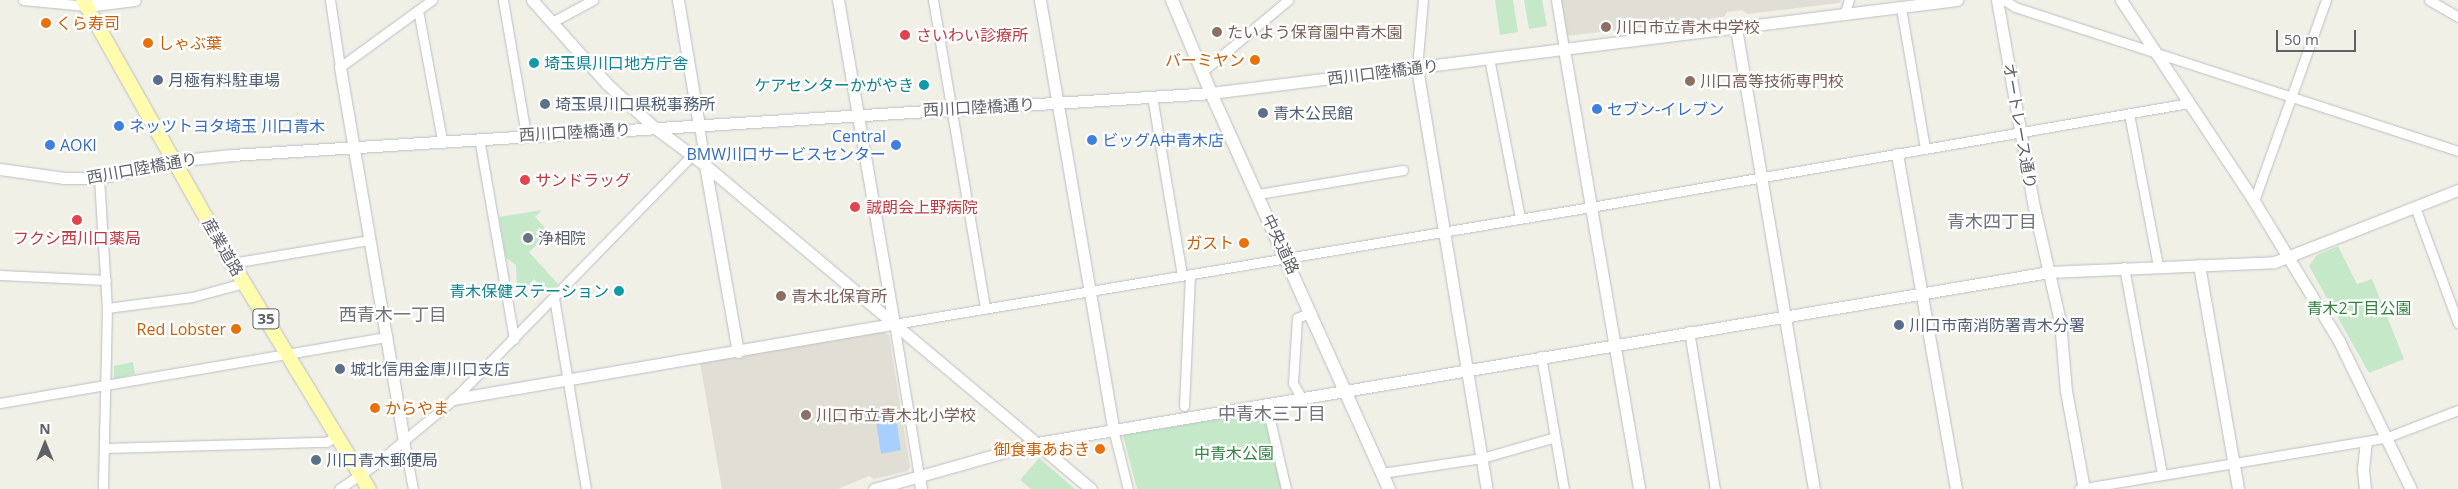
<!DOCTYPE html>
<meta charset="utf-8">
<style>
body{margin:0}
#map{position:relative;width:2458px;height:489px;overflow:hidden;background:#f1f0e7;font-family:"Open Sans","Noto Sans JP",sans-serif}
div>[style]{position:absolute}
.education>*{inset:0;background:#e1dfd5}
.green>*{inset:0;background:#c4e8c8}
.water>*{inset:0;background:#a9cfff}
.roads{filter:drop-shadow(0 0 1px #bbbec3) drop-shadow(0 0 1px #bbbec3)}
.minor>*{height:9px;margin:-4.5px;padding:0 4.5px;transform-origin:4.5px;border-radius:4.5px;background:#fff}
.tertiary>*{height:11px;margin:-5.5px;padding:0 5.5px;transform-origin:5.5px;border-radius:5.5px;background:#fff}
.secondary>*{height:12px;margin:-6px;padding:0 6px;transform-origin:6px;border-radius:6px;background:#fff}
.primary>*{height:14px;margin:-7px;padding:0 7px;transform-origin:7px;border-radius:7px;background:#fffcae}
.dots>*{width:14px;height:14px;translate:-50% -50%;box-sizing:border-box;border:2px solid #fff;border-radius:50%}
span{translate:-50% -50%;white-space:nowrap;text-align:center;line-height:1.15;-webkit-text-stroke:4.5px #fff;paint-order:stroke}
.shield-label span{padding:1px 4px;background:#fff;border:1px solid;border-radius:4px;-webkit-text-stroke-width:0}
.shield-label{font-size:15px;color:#5e6168;font-weight:700}
.food-label{font-size:16px;color:#c56008}
.left{translate:0 -50%;text-align:left}
.right{translate:-100% -50%;text-align:right}
.education-label{font-size:16px;color:#785e54}
.health-label{font-size:16px;color:#be3a42}
.culture-label{font-size:16px;color:#0d838f}
.street-label{font-size:16px;color:#5e6168}
.service-label{font-size:16px;color:#4e5e75}
.shop-label{font-size:16px;color:#366cbe}
.worship-label{font-size:16px;color:#5b616d}
.park-label{font-size:16px;color:#328240}
.neighbourhood-label{font-size:18px;color:#6f737a}
.north{position:absolute;left:20px;top:419px;width:50px;height:50px;-webkit-text-stroke:4px #fff;paint-order:stroke;rotate:0deg;font-size:14px;font-weight:700;line-height:20px;text-align:center;color:#5e6168}
.north::after{content:'';display:block;margin:auto;width:18px;height:22px;background:#5e6168;clip-path:polygon(50% 0,100% 100%,50% 72%,0 100%)}
.scale{position:absolute;left:2276px;top:30px;width:80px;height:22px;box-sizing:border-box;border:2px solid #5e6168;border-top:0;padding-left:6px;font-size:15px;line-height:18px;white-space:nowrap;color:#5e6168;-webkit-text-stroke:4px #fff;paint-order:stroke}
</style>
<div id="map">
<div class="education">
<div style="clip-path:polygon(1561px 0,1841px 0,1840px 3px,1747px 14px,1742px 10px,1727px 12px,1724px 17px,1567px 36px)"></div>
<div style="clip-path:polygon(883px 332px,889px 335px,910px 467px,908px 471px,874px 479px,869px 476px,838px 489px,722px 489px,700px 363px)"></div>
</div>
<div class="green">
<div style="clip-path:polygon(1495px 0,1513px 0,1518px 32px,1500px 35px)"></div>
<div style="clip-path:polygon(1524px 0,1542px 0,1547px 26px,1529px 29px)"></div>
<div style="clip-path:polygon(542px 210px,535px 217px,550px 233px,529px 252px,558px 284px,549px 293px,534px 279px,522px 292px,517px 287px,516px 265px,506px 258px,499px 217px)"></div>
<div style="clip-path:polygon(2338px 246px,2357px 284px,2372px 279px,2404px 359px,2369px 373px,2309px 266px,2317px 255px)"></div>
<div style="clip-path:polygon(133px 362px,135px 374px,114px 379px,114px 366px)"></div>
<div style="clip-path:polygon(1261px 412px,1265px 415px,1281px 489px,1137px 489px,1123px 435px)"></div>
<div style="clip-path:polygon(1039px 458px,1075px 489px,1031px 489px,1020px 480px)"></div>
</div>
<div class="water">
<div style="clip-path:polygon(895px 411px,901px 450px,881px 454px,875px 415px)"></div>
</div>
<div class="roads">
<div class="minor">
<div style="left:23px;top:0;width:63px;rotate:5.4deg"></div>
<div style="left:330px;top:0;width:68px;rotate:81.5deg"></div>
<div style="left:340px;top:67px;width:114px;rotate:-36.1deg"></div>
<div style="left:503px;top:0;width:137px;rotate:80.3deg"></div>
<div style="left:933px;top:0;width:313px;rotate:80.4deg"></div>
<div style="left:1556px;top:0;width:50px;rotate:80.7deg"></div>
<div style="left:2004px;top:0;width:13px;rotate:32deg"></div>
<div style="left:2015px;top:7px;width:466px;rotate:18deg"></div>
<div style="left:2429px;top:0;width:34px;rotate:30deg"></div>
<div style="left:1901px;top:8px;width:143px;rotate:80.3deg"></div>
<div style="left:418px;top:10px;width:132px;rotate:79.5deg"></div>
<div style="left:1844px;top:15px;width:16px;rotate:-72deg"></div>
<div style="left:552px;top:22px;width:47px;rotate:-28.2deg"></div>
<div style="left:1489px;top:58px;width:163px;rotate:79deg"></div>
<div style="left:1417px;top:68px;width:68px;rotate:-85deg"></div>
<div style="left:1202px;top:72px;width:112px;rotate:-39.9deg"></div>
<div style="left:1152px;top:96px;width:182px;rotate:80.5deg"></div>
<div style="left:2129px;top:114px;width:155px;rotate:79.2deg"></div>
<div style="left:699px;top:125px;width:40px;rotate:81.5deg"></div>
<div style="left:479px;top:138px;width:204px;rotate:80.1deg"></div>
<div style="left:99px;top:178px;width:130px;rotate:86.5deg"></div>
<div style="left:107px;top:308px;width:181px;rotate:91.3deg"></div>
<div style="left:1258px;top:194px;width:147px;rotate:-9.4deg"></div>
<div style="left:2254px;top:201px;width:214px;rotate:-70.3deg"></div>
<div style="left:2415px;top:207px;width:124px;rotate:69.7deg"></div>
<div style="left:232px;top:263px;width:140px;rotate:-9.5deg"></div>
<div style="left:2124px;top:267px;width:211px;rotate:79.6deg"></div>
<div style="left:0;top:275px;width:106px;rotate:2.7deg"></div>
<div style="left:554px;top:298px;width:194px;rotate:80.5deg"></div>
<div style="left:107px;top:308px;width:86px;rotate:-7.4deg"></div>
<div style="left:192px;top:297px;width:54px;rotate:-15.1deg"></div>
<div style="left:1689px;top:331px;width:160px;rotate:80.7deg"></div>
<div style="left:1541px;top:356px;width:135px;rotate:80.2deg"></div>
<div style="left:1301px;top:397px;width:16px;rotate:-120deg"></div>
<div style="left:1293px;top:383px;width:65px;rotate:-86.5deg"></div>
<div style="left:1297px;top:318px;width:15px;rotate:-23deg"></div>
<div style="left:0;top:403px;width:393px;rotate:-9.7deg"></div>
<div style="left:1266px;top:403px;width:88px;rotate:76.9deg"></div>
<div style="left:1184px;top:406px;width:132px;rotate:-87.4deg"></div>
<div style="left:1113px;top:429px;width:62px;rotate:76deg"></div>
<div style="left:404px;top:441px;width:49px;rotate:79.4deg"></div>
<div style="left:105px;top:448px;width:221px;rotate:-1.6deg"></div>
<div style="left:326px;top:442px;width:13px;rotate:-27deg"></div>
<div style="left:1382px;top:473px;width:101px;rotate:-8.5deg"></div>
<div style="left:1482px;top:458px;width:76px;rotate:-16deg"></div>
<div style="left:919px;top:476px;width:154px;rotate:-99.3deg"></div>
<div style="left:894px;top:324px;width:707px;rotate:-9.53deg"></div>
<div style="left:1591px;top:207px;width:607px;rotate:-9.87deg"></div>
<div style="left:339px;top:489px;width:41px;rotate:-34.1deg"></div>
<div style="left:373px;top:466px;width:105px;rotate:-39.6deg"></div>
<div style="left:454px;top:399px;width:341px;rotate:-45.7deg"></div>
<div style="left:2079px;top:489px;width:310px;rotate:-9.5deg"></div>
<div style="left:2385px;top:438px;width:78px;rotate:-21deg"></div>
</div>
<div class="tertiary">
<div style="left:532px;top:0;width:113px;rotate:48.2deg"></div>
<div style="left:607px;top:84px;width:64px;rotate:42.5deg"></div>
<div style="left:654px;top:127px;width:64px;rotate:36.7deg"></div>
<div style="left:705px;top:165px;width:504px;rotate:40.01deg"></div>
<div style="left:678px;top:0;width:127px;rotate:80.5deg"></div>
<div style="left:1040px;top:0;width:435px;rotate:80.3deg"></div>
<div style="left:1997px;top:0;width:210px;rotate:79.9deg"></div>
<div style="left:2034px;top:207px;width:117px;rotate:77.2deg"></div>
<div style="left:2060px;top:321px;width:70px;rotate:85.1deg"></div>
<div style="left:2066px;top:391px;width:100px;rotate:79.6deg"></div>
<div style="left:2121px;top:0;width:241px;rotate:56.5deg"></div>
<div style="left:2254px;top:201px;width:164px;rotate:58.7deg"></div>
<div style="left:2339px;top:341px;width:165px;rotate:64.1deg"></div>
<div style="left:86px;top:6px;width:49px;rotate:-7deg"></div>
<div style="left:1736px;top:28px;width:468px;rotate:80.4deg"></div>
<div style="left:1564px;top:49px;width:446px;rotate:80.3deg"></div>
<div style="left:340px;top:67px;width:379px;rotate:80.3deg"></div>
<div style="left:1417px;top:68px;width:427px;rotate:80.6deg"></div>
<div style="left:1897px;top:154px;width:340px;rotate:80deg"></div>
<div style="left:705px;top:165px;width:190px;rotate:80deg"></div>
<div style="left:0;top:169px;width:65px;rotate:8deg"></div>
<div style="left:64px;top:178px;width:35px"></div>
<div style="left:99px;top:178px;width:76px;rotate:-12.9deg"></div>
<div style="left:173px;top:161px;width:59px;rotate:-5.8deg"></div>
<div style="left:232px;top:155px;width:981px;rotate:-3.62deg"></div>
<div style="left:1211px;top:93px;width:752px;rotate:-7.11deg"></div>
<div style="left:2199px;top:265px;width:227px;rotate:80.1deg"></div>
<div style="left:454px;top:399px;width:446px;rotate:-9.7deg"></div>
<div style="left:894px;top:324px;width:329px;rotate:-99.8deg"></div>
<div style="left:919px;top:476px;width:13px;rotate:81deg"></div>
<div style="left:874px;top:489px;width:169px;rotate:-15.8deg"></div>
<div style="left:1037px;top:443px;width:1026px;rotate:-9.59deg"></div>
<div style="left:2049px;top:272px;width:225px;rotate:-2.5deg"></div>
<div style="left:2274px;top:262px;width:198px;rotate:-21.4deg"></div>
<div style="left:2365px;top:489px;width:20px;rotate:-96deg"></div>
<div style="left:2363px;top:469px;width:27px;rotate:-84deg"></div>
</div>
<div class="secondary">
<div style="left:1172px;top:0;width:101px;rotate:67.2deg"></div>
<div style="left:1211px;top:93px;width:434px;rotate:65.8deg"></div>
</div>
<div class="primary">
<div style="left:83px;top:0;width:302px;rotate:60.5deg"></div>
<div style="left:232px;top:263px;width:264px;rotate:58.8deg"></div>
</div>
</div>
<div class="dots">
<div style="left:46px;top:23px;background:#e8710a"></div>
<div style="left:1606px;top:27px;background:#8d6e63"></div>
<div style="left:1217px;top:32px;background:#8d6e63"></div>
<div style="left:905px;top:35px;background:#e0444e"></div>
<div style="left:148px;top:43px;background:#e8710a"></div>
<div style="left:1255px;top:60px;background:#e8710a"></div>
<div style="left:534px;top:63px;background:#0f9aa8"></div>
<div style="left:158px;top:80px;background:#5c6f8a"></div>
<div style="left:1690px;top:81px;background:#8d6e63"></div>
<div style="left:924px;top:85px;background:#0f9aa8"></div>
<div style="left:545px;top:104px;background:#5c6f8a"></div>
<div style="left:1597px;top:109px;background:#3f7fe0"></div>
<div style="left:1263px;top:113px;background:#5c6f8a"></div>
<div style="left:119px;top:126px;background:#3f7fe0"></div>
<div style="left:1092px;top:140px;background:#3f7fe0"></div>
<div style="left:50px;top:145px;background:#3f7fe0"></div>
<div style="left:896px;top:145px;background:#3f7fe0"></div>
<div style="left:525px;top:180px;background:#e0444e"></div>
<div style="left:855px;top:207px;background:#e0444e"></div>
<div style="left:77px;top:220px;background:#e0444e"></div>
<div style="left:528px;top:238px;background:#6b7280"></div>
<div style="left:1244px;top:243px;background:#e8710a"></div>
<div style="left:619px;top:291px;background:#0f9aa8"></div>
<div style="left:781px;top:296px;background:#8d6e63"></div>
<div style="left:1899px;top:325px;background:#5c6f8a"></div>
<div style="left:236px;top:329px;background:#e8710a"></div>
<div style="left:340px;top:369px;background:#5c6f8a"></div>
<div style="left:375px;top:408px;background:#e8710a"></div>
<div style="left:806px;top:415px;background:#8d6e63"></div>
<div style="left:1100px;top:449px;background:#e8710a"></div>
<div style="left:316px;top:460px;background:#5c6f8a"></div>
</div>
<div class="shield-label">
<span style="left:266px;top:319px">35</span>
</div>
<div class="food-label">
<span class="left" style="left:56px;top:23px">くら寿司</span>
<span class="left" style="left:158px;top:43px">しゃぶ葉</span>
<span class="right" style="left:1245px;top:60px">バーミヤン</span>
<span class="right" style="left:1234px;top:243px">ガスト</span>
<span class="right" style="left:226px;top:329px">Red Lobster</span>
<span class="left" style="left:385px;top:408px">からやま</span>
<span class="right" style="left:1090px;top:449px">御食事あおき</span>
</div>
<div class="education-label">
<span class="left" style="left:1616px;top:27px">川口市立青木中学校</span>
<span class="left" style="left:1227px;top:32px">たいよう保育園中青木園</span>
<span class="left" style="left:1700px;top:81px">川口高等技術専門校</span>
<span class="left" style="left:791px;top:296px">青木北保育所</span>
<span class="left" style="left:816px;top:415px">川口市立青木北小学校</span>
</div>
<div class="health-label">
<span class="left" style="left:916px;top:35px">さいわい診療所</span>
<span class="left" style="left:535px;top:180px">サンドラッグ</span>
<span class="left" style="left:866px;top:207px">誠朗会上野病院</span>
<span style="left:77px;top:238px">フクシ西川口薬局</span>
</div>
<div class="culture-label">
<span class="left" style="left:544px;top:63px">埼玉県川口地方庁舎</span>
<span class="right" style="left:914px;top:85px">ケアセンターかがやき</span>
<span class="right" style="left:609px;top:291px">青木保健ステーション</span>
</div>
<div class="street-label">
<span style="left:1383px;top:72px;rotate:-7deg">西川口陸橋通り</span>
<span style="left:979px;top:107px;rotate:-3deg">西川口陸橋通り</span>
<span style="left:2020px;top:126px;rotate:80deg">オートレース通り</span>
<span style="left:575px;top:132px;rotate:-3deg">西川口陸橋通り</span>
<span style="left:142px;top:168px;rotate:-10deg">西川口陸橋通り</span>
<span style="left:1281px;top:244px;rotate:65deg">中央道路</span>
<span style="left:223px;top:247px;rotate:60deg">産業道路</span>
</div>
<div class="service-label">
<span class="left" style="left:168px;top:80px">月極有料駐車場</span>
<span class="left" style="left:555px;top:104px">埼玉県川口県税事務所</span>
<span class="left" style="left:1273px;top:113px">青木公民館</span>
<span class="left" style="left:1909px;top:325px">川口市南消防署青木分署</span>
<span class="left" style="left:350px;top:369px">城北信用金庫川口支店</span>
<span class="left" style="left:326px;top:460px">川口青木郵便局</span>
</div>
<div class="shop-label">
<span class="left" style="left:1607px;top:109px">セブン-イレブン</span>
<span class="left" style="left:129px;top:126px">ネッツトヨタ埼玉 川口青木</span>
<span class="right" style="left:886px;top:145px">Central<br>BMW川口サービスセンター</span>
<span class="left" style="left:1102px;top:140px">ビッグA中青木店</span>
<span class="left" style="left:60px;top:145px">AOKI</span>
</div>
<div class="worship-label">
<span class="left" style="left:538px;top:238px">浄相院</span>
</div>
<div class="park-label">
<span style="left:2359px;top:308px">青木2丁目公園</span>
<span style="left:1234px;top:453px">中青木公園</span>
</div>
<div class="neighbourhood-label">
<span style="left:1992px;top:221px">青木四丁目</span>
<span style="left:393px;top:314px">西青木一丁目</span>
<span style="left:1272px;top:413px">中青木三丁目</span>
</div>
<div class="north">N</div>
<div class="scale">50 m</div>
</div>
